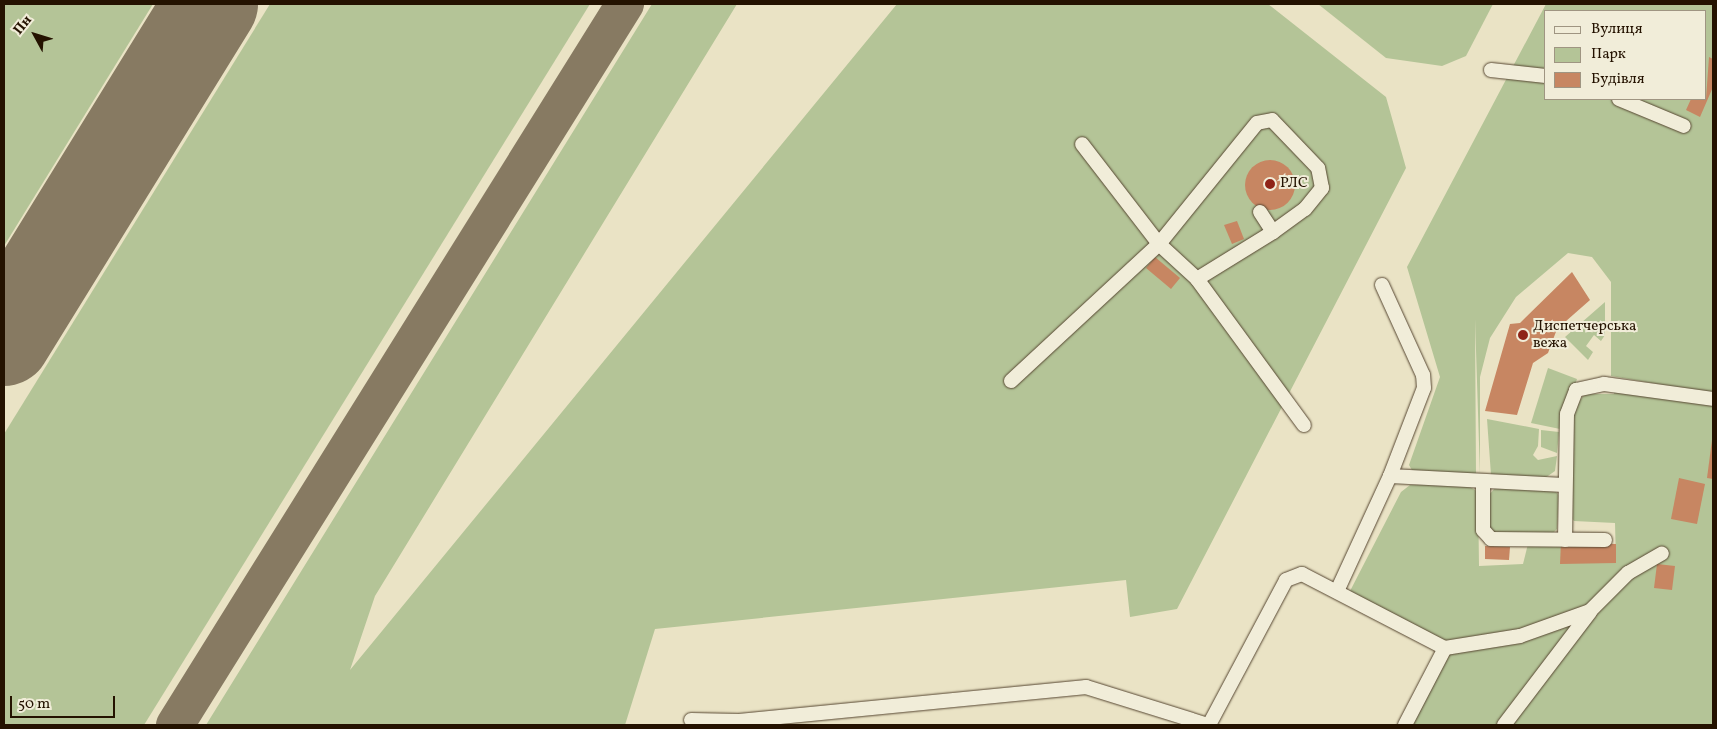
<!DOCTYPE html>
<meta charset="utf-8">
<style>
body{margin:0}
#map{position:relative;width:1717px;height:729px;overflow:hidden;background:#eae3c5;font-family:Vollkorn,serif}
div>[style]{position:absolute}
.green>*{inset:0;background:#b4c497}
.taxiway>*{height:38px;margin:-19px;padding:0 19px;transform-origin:19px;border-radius:19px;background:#877a62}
.runway>*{height:94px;margin:-47px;padding:0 47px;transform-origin:47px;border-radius:47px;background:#877a62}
.building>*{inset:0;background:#c78662}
.round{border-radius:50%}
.roads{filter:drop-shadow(0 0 1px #564631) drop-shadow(0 0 1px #564631)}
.minor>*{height:14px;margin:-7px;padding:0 7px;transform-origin:7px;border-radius:7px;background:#f1edd9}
.dots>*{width:14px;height:14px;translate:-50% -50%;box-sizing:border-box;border:2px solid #f1edd9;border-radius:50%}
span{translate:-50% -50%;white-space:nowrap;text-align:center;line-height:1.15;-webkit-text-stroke:4px #f1edd9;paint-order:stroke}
.poi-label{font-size:15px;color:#241200}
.left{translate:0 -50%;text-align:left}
.frame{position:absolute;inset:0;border:5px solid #241200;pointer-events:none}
.legend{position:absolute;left:1544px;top:10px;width:162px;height:90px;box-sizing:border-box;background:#f1edd9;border:1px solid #9f9582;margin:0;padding:6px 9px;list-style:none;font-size:15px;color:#241200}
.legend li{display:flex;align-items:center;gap:10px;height:25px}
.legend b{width:25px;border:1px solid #9f9582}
.north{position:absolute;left:10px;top:10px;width:50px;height:50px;-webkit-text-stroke:4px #f1edd9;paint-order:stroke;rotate:309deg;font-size:14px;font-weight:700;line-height:20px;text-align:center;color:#241200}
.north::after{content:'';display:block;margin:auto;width:18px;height:22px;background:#241200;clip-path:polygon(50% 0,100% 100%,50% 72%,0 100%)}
.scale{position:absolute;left:10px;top:696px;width:105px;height:22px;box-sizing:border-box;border:2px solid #241200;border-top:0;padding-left:6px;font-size:15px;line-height:18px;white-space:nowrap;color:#241200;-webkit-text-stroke:4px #f1edd9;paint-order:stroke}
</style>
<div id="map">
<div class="green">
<div style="clip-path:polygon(4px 4px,153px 4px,4px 246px)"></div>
<div style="clip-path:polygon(270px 4px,590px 4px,144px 725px,4px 725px,4px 434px)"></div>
<div style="clip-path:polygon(652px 4px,737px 4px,375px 596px,350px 670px,897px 4px,1268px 4px,1386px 97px,1406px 168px,1177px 609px,1130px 617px,1126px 580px,655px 629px,625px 725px,206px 725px)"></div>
<div style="clip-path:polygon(1318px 4px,1493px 4px,1466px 56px,1442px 66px,1386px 58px)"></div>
<div style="clip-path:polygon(evenodd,1546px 4px,1713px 4px,1713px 725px,1408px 725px,1448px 648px,1349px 593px,1401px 492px,1410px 485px,1464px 483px,1478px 492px,1479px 566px,1523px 564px,1528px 544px,1561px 542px,1616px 562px,1615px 523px,1574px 521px,1570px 516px,1572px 410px,1585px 394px,1614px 394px,1614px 380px,1698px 391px,1611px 376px,1611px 282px,1592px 257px,1568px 253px,1516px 297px,1490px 338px,1480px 377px,1480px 475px,1475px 319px,1476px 475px,1413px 472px,1409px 465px,1440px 377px,1407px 267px,1546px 4px,1546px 11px,1706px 11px,1706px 99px,1546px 99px,1546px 11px)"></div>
<div style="clip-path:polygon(1605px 302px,1605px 335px,1601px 341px,1594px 335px,1586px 346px,1593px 352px,1588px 360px,1565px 337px)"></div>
<div style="clip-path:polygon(1548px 368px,1577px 379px,1560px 429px,1531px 423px)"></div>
<div style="clip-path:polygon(1487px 419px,1539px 429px,1538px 446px,1533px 455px,1538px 460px,1557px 456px,1555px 471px,1545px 478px,1491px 475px)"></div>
<div style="clip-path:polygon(1541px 430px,1559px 432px,1557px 453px,1541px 447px)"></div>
<div style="clip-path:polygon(1495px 488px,1554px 489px,1559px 496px,1557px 529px,1553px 533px,1499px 535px,1488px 528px,1488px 496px)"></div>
</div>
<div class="taxiway">
<div style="left:4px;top:342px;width:13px;rotate:-67deg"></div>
<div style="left:175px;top:725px;width:850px;rotate:-58.03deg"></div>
</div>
<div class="runway">
<div style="left:4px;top:339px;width:394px;rotate:-58.3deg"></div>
</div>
<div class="building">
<div style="clip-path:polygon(1709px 57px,1713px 59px,1713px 87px,1700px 117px,1686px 110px,1691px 99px,1706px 99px)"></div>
<div class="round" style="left:1245px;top:160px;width:50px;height:50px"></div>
<div style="clip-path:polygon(1237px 221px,1244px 239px,1232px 244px,1224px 225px)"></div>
<div style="clip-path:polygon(1155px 257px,1180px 278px,1171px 289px,1146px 268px)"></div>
<div style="clip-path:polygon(1572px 272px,1590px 300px,1557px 329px,1548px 353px,1533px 363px,1517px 415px,1485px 411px,1510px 324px,1520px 323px)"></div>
<div style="clip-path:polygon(1712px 440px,1713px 440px,1713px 479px,1707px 478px)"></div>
<div style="clip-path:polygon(1679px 478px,1705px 484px,1697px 524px,1671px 519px)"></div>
<div style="clip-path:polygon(1561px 542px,1616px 544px,1616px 563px,1560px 564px)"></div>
<div style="clip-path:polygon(1485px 546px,1510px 547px,1509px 560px,1485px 559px)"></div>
<div style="clip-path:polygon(1657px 564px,1675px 566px,1672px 590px,1654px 588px)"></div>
</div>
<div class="roads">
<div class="minor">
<div style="left:1491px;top:70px;width:55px;rotate:6.2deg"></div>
<div style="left:1619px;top:99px;width:70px;rotate:22.6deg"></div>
<div style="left:1260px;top:212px;width:24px;rotate:57deg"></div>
<div style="left:1197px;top:279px;width:89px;rotate:-31.7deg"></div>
<div style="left:1273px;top:232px;width:39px;rotate:-36deg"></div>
<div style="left:1305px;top:209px;width:27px;rotate:-51deg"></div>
<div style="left:1322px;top:188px;width:20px;rotate:-101deg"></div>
<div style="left:1318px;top:168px;width:66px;rotate:-133.8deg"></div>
<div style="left:1272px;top:120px;width:15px;rotate:169deg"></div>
<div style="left:1257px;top:123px;width:156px;rotate:129deg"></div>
<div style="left:1159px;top:244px;width:52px;rotate:42.6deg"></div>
<div style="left:1197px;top:279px;width:181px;rotate:53.8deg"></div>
<div style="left:1011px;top:381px;width:202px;rotate:-42.8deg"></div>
<div style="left:1159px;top:244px;width:126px;rotate:-127.6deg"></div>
<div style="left:1390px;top:476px;width:174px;rotate:3deg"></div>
<div style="left:1483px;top:482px;width:48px;rotate:90deg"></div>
<div style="left:1483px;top:530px;width:12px;rotate:48deg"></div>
<div style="left:1491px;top:539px;width:114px;rotate:0.5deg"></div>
<div style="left:1565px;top:540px;width:126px;rotate:-89.1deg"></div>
<div style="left:1567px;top:414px;width:26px;rotate:-69deg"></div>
<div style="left:1576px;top:390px;width:29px;rotate:-12deg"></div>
<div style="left:1604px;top:384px;width:110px;rotate:7.8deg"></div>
<div style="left:1338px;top:589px;width:124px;rotate:-65.3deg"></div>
<div style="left:1390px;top:476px;width:94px;rotate:-68.9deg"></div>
<div style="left:1424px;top:388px;width:13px;rotate:-94deg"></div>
<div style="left:1423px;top:375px;width:99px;rotate:-114.5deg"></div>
<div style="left:1445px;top:648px;width:76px;rotate:-9.1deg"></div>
<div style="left:1520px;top:636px;width:74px;rotate:-19.7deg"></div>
<div style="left:1590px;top:611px;width:54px;rotate:-45deg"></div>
<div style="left:1628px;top:573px;width:39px;rotate:-30deg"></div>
<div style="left:691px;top:720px;width:48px;rotate:1.2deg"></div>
<div style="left:739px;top:721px;width:349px;rotate:-5.6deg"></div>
<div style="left:1086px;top:687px;width:128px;rotate:17.3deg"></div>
<div style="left:1209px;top:725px;width:164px;rotate:-62deg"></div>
<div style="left:1286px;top:580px;width:17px;rotate:-21deg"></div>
<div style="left:1302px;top:574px;width:161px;rotate:27.4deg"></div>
<div style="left:1445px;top:648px;width:87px;rotate:117.5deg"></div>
<div style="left:1504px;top:725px;width:142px;rotate:-52.7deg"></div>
</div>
</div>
<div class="dots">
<div style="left:1270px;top:184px;background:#8f2418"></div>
<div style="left:1523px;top:335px;background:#8f2418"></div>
</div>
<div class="poi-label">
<span class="left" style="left:1280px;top:184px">РЛС</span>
<span class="left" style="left:1533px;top:335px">Диспетчерська<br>вежа</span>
</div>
<div class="frame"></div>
<ul class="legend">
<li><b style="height:6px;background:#f1edd9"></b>Вулиця</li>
<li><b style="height:14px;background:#b4c497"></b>Парк</li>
<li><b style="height:14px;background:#c78662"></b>Будівля</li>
</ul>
<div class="north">Пн</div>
<div class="scale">50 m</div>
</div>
